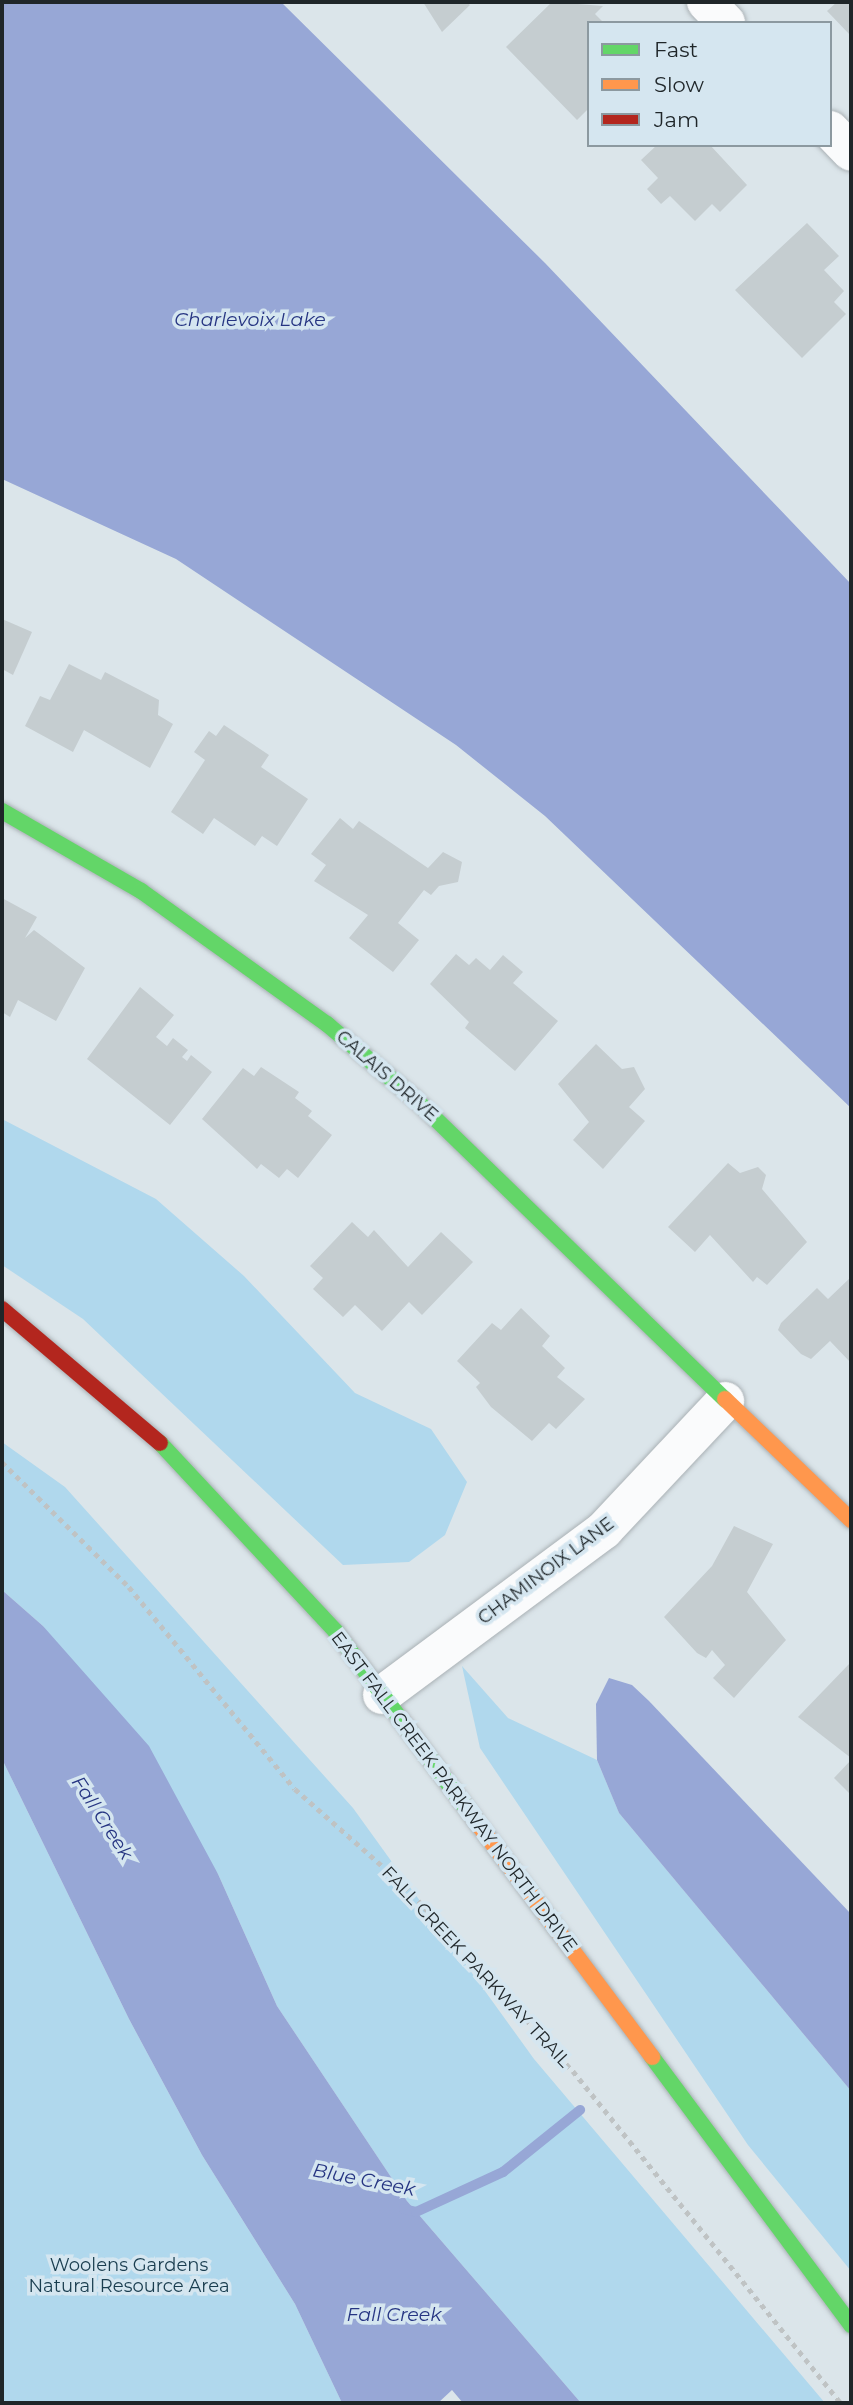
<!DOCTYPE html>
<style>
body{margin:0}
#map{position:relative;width:853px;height:2405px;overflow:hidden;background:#dbe5ea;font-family:Montserrat,sans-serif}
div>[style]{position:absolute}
.green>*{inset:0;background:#b0d8ed}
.water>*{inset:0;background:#97a7d6}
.stream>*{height:10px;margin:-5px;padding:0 5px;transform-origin:5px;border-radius:5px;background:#97a7d6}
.building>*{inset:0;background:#c5cdd0}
.path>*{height:4.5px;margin-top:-2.25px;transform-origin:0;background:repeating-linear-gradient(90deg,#bfc3c4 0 5px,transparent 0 10px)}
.roads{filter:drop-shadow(0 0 2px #aab1b5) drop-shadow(0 0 2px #aab1b5)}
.street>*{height:38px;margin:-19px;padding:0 19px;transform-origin:19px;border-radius:19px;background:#fafbfc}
.fast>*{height:16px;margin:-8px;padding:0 8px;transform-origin:8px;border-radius:8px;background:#63d668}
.slow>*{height:16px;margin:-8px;padding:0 8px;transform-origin:8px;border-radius:8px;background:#ff974d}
.jam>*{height:16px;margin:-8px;padding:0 8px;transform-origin:8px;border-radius:8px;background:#b3261e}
span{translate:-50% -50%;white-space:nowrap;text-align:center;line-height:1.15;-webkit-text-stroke:7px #d5e6f0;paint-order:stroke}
.street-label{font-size:18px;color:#1f2629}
.park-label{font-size:18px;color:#193d4f}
.water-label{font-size:19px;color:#263582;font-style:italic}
.frame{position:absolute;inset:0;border:4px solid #1f2629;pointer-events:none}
.legend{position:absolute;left:587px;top:21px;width:245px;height:126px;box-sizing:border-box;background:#d5e6f0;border:2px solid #8c99a0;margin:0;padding:9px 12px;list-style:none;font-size:21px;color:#1f2629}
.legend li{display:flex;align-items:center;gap:14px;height:35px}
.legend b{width:35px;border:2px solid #8c99a0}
</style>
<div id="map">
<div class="green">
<div style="clip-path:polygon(2px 1119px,156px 1199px,244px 1276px,355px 1393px,431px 1429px,467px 1482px,445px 1535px,409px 1562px,343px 1565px,83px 1319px,2px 1265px)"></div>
<div style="clip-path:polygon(2px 1442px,65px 1487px,353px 1808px,534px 2059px,825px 2403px,581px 2403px,407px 2201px,277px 2006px,218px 1874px,43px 1626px,2px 1590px)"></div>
<div style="clip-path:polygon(462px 1666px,508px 1718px,597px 1760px,619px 1813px,851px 2091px,851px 2271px,748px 2145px,480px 1748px)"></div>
<div style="clip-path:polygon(2px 1759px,129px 2019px,202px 2155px,295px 2304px,342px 2403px,2px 2403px)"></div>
</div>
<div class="water">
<div style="clip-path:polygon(2px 2px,281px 2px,545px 263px,851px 584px,851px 1108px,545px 816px,456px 745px,176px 559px,2px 479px)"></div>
<div style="clip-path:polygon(2px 1590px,43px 1626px,149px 1746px,218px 1874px,277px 2006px,407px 2201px,581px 2403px,463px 2403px,452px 2390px,438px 2403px,342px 2403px,295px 2304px,202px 2155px,129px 2019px,2px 1759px)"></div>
<div style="clip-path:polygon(609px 1678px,632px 1685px,649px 1701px,851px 1914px,851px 2091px,619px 1813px,597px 1760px,596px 1704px)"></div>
</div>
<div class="stream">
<div style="left:404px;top:2209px;width:12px;rotate:14deg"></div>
<div style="left:416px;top:2212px;width:96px;rotate:-24.7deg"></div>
<div style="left:503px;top:2172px;width:99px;rotate:-38.8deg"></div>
</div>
<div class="building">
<div style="clip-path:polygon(423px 2px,466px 2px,470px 5px,442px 32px)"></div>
<div style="clip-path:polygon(552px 2px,603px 6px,595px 14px,604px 23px,589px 23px,589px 108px,577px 120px,506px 47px)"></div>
<div style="clip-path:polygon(837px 2px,851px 2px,851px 36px,827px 11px)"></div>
<div style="clip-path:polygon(657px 145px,710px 145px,747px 185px,720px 212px,712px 204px,695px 221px,670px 196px,661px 204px,647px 189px,658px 178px,641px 160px)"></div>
<div style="clip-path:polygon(807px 223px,839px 256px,824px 270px,844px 291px,834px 302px,846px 314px,802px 358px,735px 290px)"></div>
<div style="clip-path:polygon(2px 619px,32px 632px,13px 675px,2px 669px)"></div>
<div style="clip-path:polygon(69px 664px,101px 680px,105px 672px,159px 700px,158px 715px,173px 724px,150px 768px,84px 730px,73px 752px,25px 726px,40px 696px,50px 700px)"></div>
<div style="clip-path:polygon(224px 725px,269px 755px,261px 767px,308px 799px,277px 846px,262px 836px,255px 846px,214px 818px,203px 834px,171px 812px,205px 760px,194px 752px,209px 731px,216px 736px)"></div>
<div style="clip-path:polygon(340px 818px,353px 829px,359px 821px,428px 868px,443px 852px,462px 862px,458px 882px,439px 886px,431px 895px,424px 890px,398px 923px,419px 940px,393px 972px,349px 938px,368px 915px,314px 881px,326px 865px,311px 854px)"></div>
<div style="clip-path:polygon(2px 898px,37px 917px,25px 938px,34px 930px,85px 968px,56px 1021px,18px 1000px,10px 1017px,2px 1012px)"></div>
<div style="clip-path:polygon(456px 954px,469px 965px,476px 958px,490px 970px,503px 955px,523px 972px,513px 983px,558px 1021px,515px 1071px,465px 1028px,469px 1022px,430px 984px)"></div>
<div style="clip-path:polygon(140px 987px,174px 1015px,156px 1037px,167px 1046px,173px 1038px,188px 1050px,182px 1057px,187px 1061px,191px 1055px,212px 1072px,170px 1125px,87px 1059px)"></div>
<div style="clip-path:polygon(596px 1044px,622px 1069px,634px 1067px,645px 1089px,629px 1107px,645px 1121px,603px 1169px,573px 1140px,589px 1122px,558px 1084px)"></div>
<div style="clip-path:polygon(261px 1067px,299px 1092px,295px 1098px,312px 1111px,308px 1116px,332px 1135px,298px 1178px,287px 1169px,279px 1178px,261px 1164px,257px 1169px,202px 1119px,243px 1068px,254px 1076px)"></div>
<div style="clip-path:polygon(728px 1163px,740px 1173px,758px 1167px,766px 1175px,762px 1189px,807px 1242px,767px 1285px,757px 1277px,753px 1282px,710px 1235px,695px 1252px,668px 1227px)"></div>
<div style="clip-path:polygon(352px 1222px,368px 1237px,374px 1230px,408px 1267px,441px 1232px,473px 1262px,422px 1315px,409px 1302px,382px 1331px,355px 1305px,343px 1317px,313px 1289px,323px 1278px,310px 1266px)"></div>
<div style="clip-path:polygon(851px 1277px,851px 1363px,830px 1341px,811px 1359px,801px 1354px,778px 1330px,781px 1323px,817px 1288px,828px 1299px)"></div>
<div style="clip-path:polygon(521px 1308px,550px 1336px,542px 1346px,565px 1368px,557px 1377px,585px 1399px,556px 1429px,549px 1423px,532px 1441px,491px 1407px,476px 1387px,480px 1383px,457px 1361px,492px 1323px,501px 1330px)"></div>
<div style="clip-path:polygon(734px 1526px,773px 1544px,747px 1592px,786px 1640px,734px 1698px,713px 1678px,725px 1665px,712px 1650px,706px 1658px,697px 1653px,664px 1617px,712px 1566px)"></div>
<div style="clip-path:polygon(851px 1662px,851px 1758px,798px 1717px)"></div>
<div style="clip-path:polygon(851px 1760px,851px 1795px,834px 1778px)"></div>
</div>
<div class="path">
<div style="left:2px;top:1462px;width:178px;rotate:44.5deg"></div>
<div style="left:129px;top:1587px;width:261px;rotate:50.6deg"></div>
<div style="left:295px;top:1789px;width:147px;rotate:41.4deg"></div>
<div style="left:405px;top:1886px;width:250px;rotate:47.8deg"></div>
<div style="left:573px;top:2071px;width:427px;rotate:51.1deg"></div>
</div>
<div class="roads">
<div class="street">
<div style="left:706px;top:2px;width:29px;rotate:46deg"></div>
<div style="left:830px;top:130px;width:30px;rotate:46deg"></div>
<div style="left:382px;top:1695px;width:277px;rotate:-36.6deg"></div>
<div style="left:604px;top:1530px;width:177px;rotate:-46.8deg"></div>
</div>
<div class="fast">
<div style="left:2px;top:811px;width:160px;rotate:29.9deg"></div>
<div style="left:141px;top:891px;width:229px;rotate:35.6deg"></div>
<div style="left:327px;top:1024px;width:114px;rotate:40.4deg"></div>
<div style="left:414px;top:1098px;width:433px;rotate:44.1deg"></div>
<div style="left:160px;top:1443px;width:258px;rotate:47deg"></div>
<div style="left:336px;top:1632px;width:234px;rotate:53.5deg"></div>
<div style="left:652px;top:2057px;width:334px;rotate:53.4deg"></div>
</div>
<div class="slow">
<div style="left:725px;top:1399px;width:175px;rotate:43.8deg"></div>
<div style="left:475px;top:1820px;width:296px;rotate:53.2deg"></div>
</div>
<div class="jam">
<div style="left:2px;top:1309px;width:207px;rotate:40.3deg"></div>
</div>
</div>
<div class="street-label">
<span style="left:387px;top:1076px;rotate:41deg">CALAIS DRIVE</span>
<span style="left:546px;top:1571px;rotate:-37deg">CHAMINOIX LANE</span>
<span style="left:454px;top:1792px;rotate:53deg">EAST FALL CREEK PARKWAY NORTH DRIVE</span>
<span style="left:476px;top:1967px;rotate:47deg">FALL CREEK PARKWAY TRAIL</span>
</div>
<div class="park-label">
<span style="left:129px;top:2276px">Woolens Gardens<br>Natural Resource Area</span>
</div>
<div class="water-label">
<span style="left:250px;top:320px">Charlevoix Lake</span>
<span style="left:102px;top:1818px;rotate:57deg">Fall Creek</span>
<span style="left:364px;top:2180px;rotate:11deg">Blue Creek</span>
<span style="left:394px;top:2315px">Fall Creek</span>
</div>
<div class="frame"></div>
<ul class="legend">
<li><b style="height:9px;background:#63d668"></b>Fast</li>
<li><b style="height:9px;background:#ff974d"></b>Slow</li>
<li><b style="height:9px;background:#b3261e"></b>Jam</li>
</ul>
</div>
